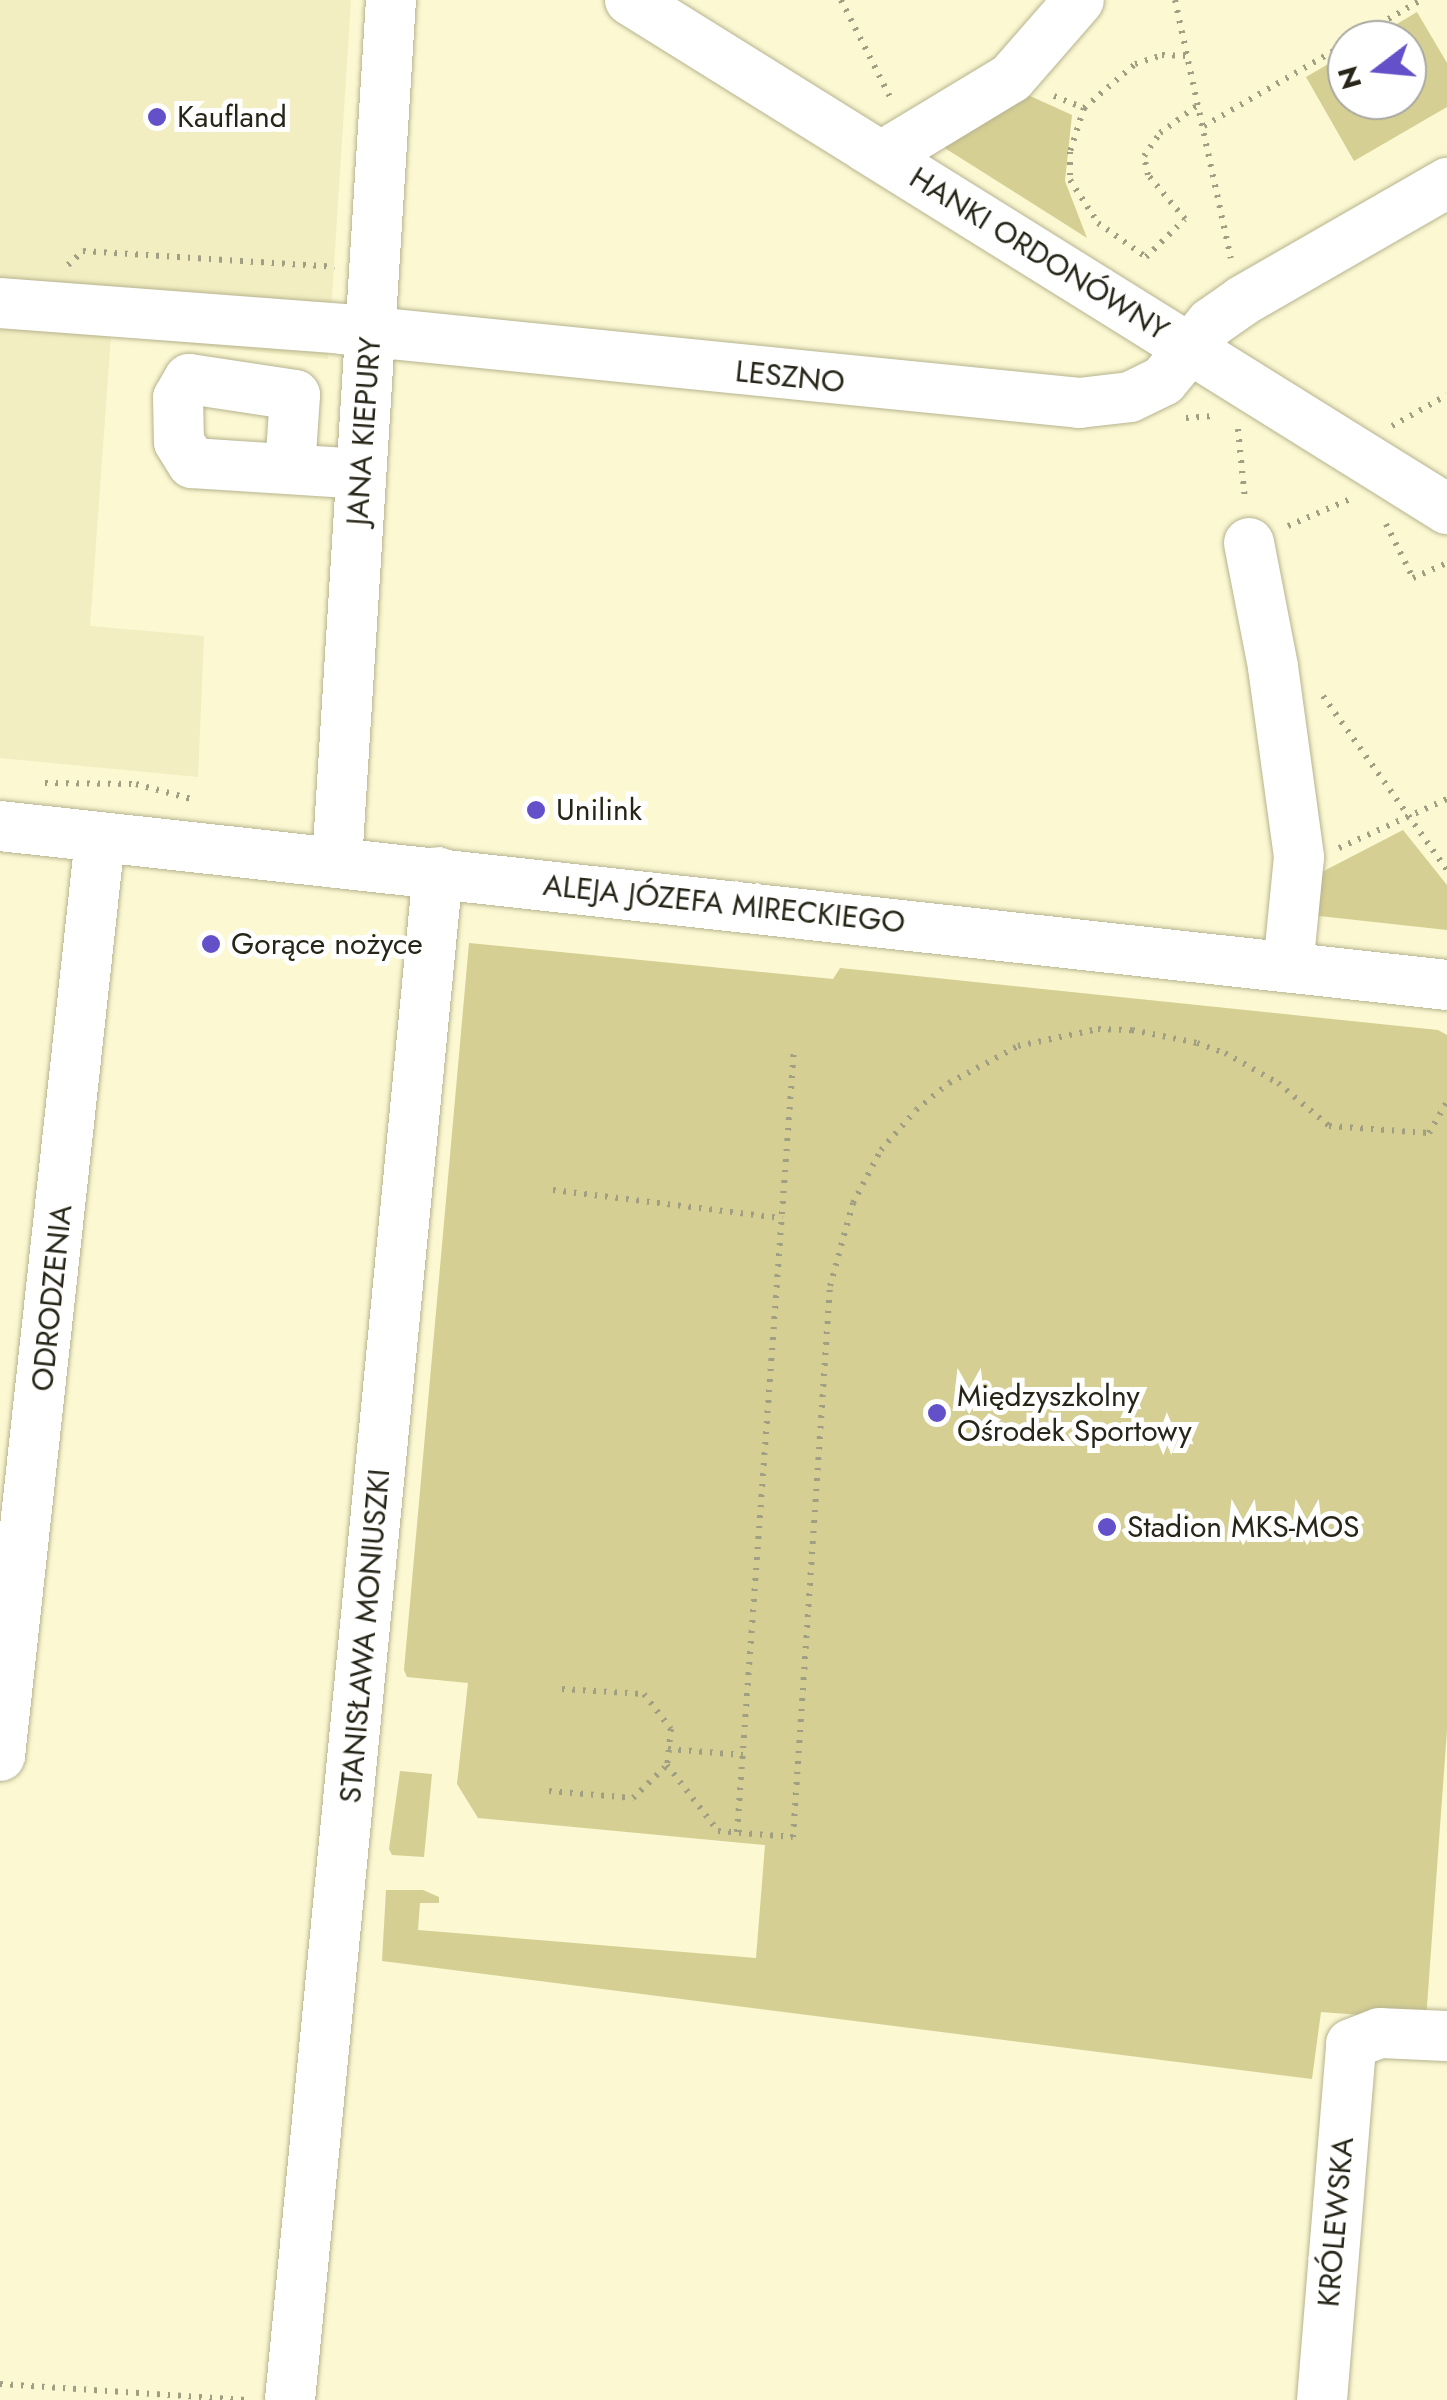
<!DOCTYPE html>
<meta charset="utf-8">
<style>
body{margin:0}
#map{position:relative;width:1447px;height:2400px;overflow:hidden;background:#fbf8d2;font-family:Jost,sans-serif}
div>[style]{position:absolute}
.built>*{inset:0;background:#f2eec1}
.green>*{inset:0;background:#d5cf93}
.path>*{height:6px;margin-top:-3px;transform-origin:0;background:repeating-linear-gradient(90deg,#a19f83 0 2.5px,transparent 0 10.5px)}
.roads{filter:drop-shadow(0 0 2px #b6b38f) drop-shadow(0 0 2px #b6b38f)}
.minor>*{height:50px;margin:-25px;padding:0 25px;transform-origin:25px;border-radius:25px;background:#fff}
.dots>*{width:28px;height:28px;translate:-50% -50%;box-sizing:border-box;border:5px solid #fff;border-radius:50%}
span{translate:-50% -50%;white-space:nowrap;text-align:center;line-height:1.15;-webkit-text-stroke:10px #fff;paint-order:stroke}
.poi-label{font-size:30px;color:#262517}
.left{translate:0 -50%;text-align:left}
.street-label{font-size:30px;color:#262517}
.north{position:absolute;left:1327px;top:20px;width:100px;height:100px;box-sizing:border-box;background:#fff;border:2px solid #a8a8a2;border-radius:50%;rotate:254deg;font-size:28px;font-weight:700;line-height:40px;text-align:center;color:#262517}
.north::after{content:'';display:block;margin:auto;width:35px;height:45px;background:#6450c9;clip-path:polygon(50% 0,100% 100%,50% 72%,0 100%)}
</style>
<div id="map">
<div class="built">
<div style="clip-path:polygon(0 0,351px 0,328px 359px,111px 336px,90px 626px,204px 636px,198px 777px,0 758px)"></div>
</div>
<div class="green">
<div style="clip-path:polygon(1417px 12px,1447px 63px,1447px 107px,1354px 161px,1306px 77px,1347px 53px,1347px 100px,1407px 100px,1407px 40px,1370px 40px)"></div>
<div style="clip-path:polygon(1017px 90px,1072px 115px,1065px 181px,1087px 238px,932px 140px)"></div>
<div style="clip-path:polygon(1403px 830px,1447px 885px,1447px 930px,1310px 915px,1318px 874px)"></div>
<div style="clip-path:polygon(469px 943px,833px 979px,840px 968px,1438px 1030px,1447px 1035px,1447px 1730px,1426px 2020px,1321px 2012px,1312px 2079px,382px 1961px,386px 1890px,423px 1890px,439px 1897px,439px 1903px,420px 1903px,418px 1930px,756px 1958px,765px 1845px,478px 1818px,457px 1784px,468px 1683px,407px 1677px,404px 1670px)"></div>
<div style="clip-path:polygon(400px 1771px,432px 1774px,424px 1857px,392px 1855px,389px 1849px)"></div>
</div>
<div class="path">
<div style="left:841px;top:0;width:113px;rotate:63.2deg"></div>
<div style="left:1175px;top:0;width:264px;rotate:77.8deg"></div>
<div style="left:1352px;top:40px;width:80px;rotate:-30.1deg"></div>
<div style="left:1054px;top:96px;width:32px;rotate:22deg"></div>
<div style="left:1084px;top:108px;width:67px;rotate:-40.8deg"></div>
<div style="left:1135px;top:64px;width:28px;rotate:-18deg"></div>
<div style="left:1162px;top:55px;width:26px;rotate:2deg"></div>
<div style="left:1084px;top:108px;width:46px;rotate:107.7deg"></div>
<div style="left:1070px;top:152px;width:28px;rotate:90deg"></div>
<div style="left:1070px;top:180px;width:51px;rotate:56.9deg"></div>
<div style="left:1098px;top:223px;width:59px;rotate:35.3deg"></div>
<div style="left:1146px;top:257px;width:54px;rotate:-44.3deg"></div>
<div style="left:1185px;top:219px;width:57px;rotate:-130.1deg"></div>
<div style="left:1148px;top:175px;width:19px;rotate:-102deg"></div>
<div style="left:1144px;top:156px;width:28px;rotate:-55deg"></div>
<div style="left:1160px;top:133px;width:49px;rotate:-36.6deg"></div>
<div style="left:1204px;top:126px;width:165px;rotate:-30.1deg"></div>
<div style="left:68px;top:265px;width:21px;rotate:-43deg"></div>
<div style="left:83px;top:251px;width:252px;rotate:3.6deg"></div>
<div style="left:1186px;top:418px;width:27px;rotate:-4deg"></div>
<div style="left:1392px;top:426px;width:63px;rotate:-29.4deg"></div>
<div style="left:1238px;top:429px;width:72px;rotate:84.4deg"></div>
<div style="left:1386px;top:524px;width:60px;rotate:63.4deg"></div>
<div style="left:1413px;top:578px;width:37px;rotate:-24deg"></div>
<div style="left:1288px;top:526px;width:68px;rotate:-23.5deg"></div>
<div style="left:1323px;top:696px;width:214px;rotate:54.5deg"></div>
<div style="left:45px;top:783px;width:91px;rotate:0.6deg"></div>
<div style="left:136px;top:784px;width:61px;rotate:15.2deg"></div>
<div style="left:1339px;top:848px;width:119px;rotate:-24.4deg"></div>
<div style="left:553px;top:1190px;width:231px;rotate:7deg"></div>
<div style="left:562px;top:1689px;width:82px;rotate:3.5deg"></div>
<div style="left:644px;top:1694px;width:44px;rotate:52.4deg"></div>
<div style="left:671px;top:1729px;width:36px;rotate:96deg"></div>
<div style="left:667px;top:1765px;width:83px;rotate:52.3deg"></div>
<div style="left:718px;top:1831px;width:75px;rotate:4.6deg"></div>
<div style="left:793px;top:1837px;width:552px;rotate:-86.16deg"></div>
<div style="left:830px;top:1286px;width:86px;rotate:-74.5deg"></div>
<div style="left:853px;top:1203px;width:60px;rotate:-62.2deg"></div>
<div style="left:881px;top:1150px;width:53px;rotate:-48.8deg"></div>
<div style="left:916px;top:1110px;width:43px;rotate:-39.3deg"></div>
<div style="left:949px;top:1083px;width:78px;rotate:-28.2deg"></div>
<div style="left:1018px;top:1046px;width:82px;rotate:-12deg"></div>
<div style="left:1098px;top:1029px;width:34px;rotate:2deg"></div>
<div style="left:1132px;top:1030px;width:66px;rotate:11.3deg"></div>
<div style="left:1197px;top:1043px;width:30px;rotate:20deg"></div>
<div style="left:1225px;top:1053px;width:61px;rotate:29.5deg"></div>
<div style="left:1278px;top:1083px;width:67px;rotate:40.1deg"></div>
<div style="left:1329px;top:1126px;width:100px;rotate:4deg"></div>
<div style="left:1429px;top:1133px;width:36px;rotate:-60deg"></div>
<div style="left:668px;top:1749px;width:75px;rotate:4.6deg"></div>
<div style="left:549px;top:1791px;width:84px;rotate:4.8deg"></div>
<div style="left:633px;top:1798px;width:47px;rotate:-44.1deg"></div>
<div style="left:737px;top:1832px;width:786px;rotate:-85.84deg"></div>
<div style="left:0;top:2384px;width:247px;rotate:3.7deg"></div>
</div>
<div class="roads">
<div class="minor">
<div style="left:630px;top:0;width:963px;rotate:31.92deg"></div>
<div style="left:882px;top:156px;width:151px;rotate:-31.2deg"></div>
<div style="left:1011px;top:78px;width:103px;rotate:-48.9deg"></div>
<div style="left:0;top:303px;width:343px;rotate:4.3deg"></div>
<div style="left:342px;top:329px;width:741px;rotate:5.73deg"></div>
<div style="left:1079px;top:403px;width:51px;rotate:-6.7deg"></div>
<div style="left:1130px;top:397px;width:37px;rotate:-26deg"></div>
<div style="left:1163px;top:381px;width:75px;rotate:-50.4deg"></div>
<div style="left:1211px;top:323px;width:38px;rotate:-35deg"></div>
<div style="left:1242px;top:301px;width:237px;rotate:-29.9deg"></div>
<div style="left:290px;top:469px;width:74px;rotate:-86.1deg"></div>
<div style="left:295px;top:395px;width:107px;rotate:-171.4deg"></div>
<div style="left:189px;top:379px;width:22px;rotate:120deg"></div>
<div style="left:178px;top:398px;width:44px;rotate:88.7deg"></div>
<div style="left:179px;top:442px;width:25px;rotate:58deg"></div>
<div style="left:192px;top:463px;width:169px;rotate:3.7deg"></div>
<div style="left:1249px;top:543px;width:126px;rotate:79deg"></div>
<div style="left:1273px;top:667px;width:192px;rotate:82.2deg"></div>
<div style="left:1299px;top:857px;width:111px;rotate:95.7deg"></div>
<div style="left:0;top:826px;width:1456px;rotate:6.27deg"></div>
<div style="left:337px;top:863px;width:865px;rotate:-86.42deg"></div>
<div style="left:0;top:1756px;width:922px;rotate:-83.78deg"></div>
<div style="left:290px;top:2400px;width:1535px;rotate:-84.47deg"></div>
<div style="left:1322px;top:2400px;width:357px;rotate:-85.3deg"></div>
<div style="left:1351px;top:2044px;width:31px;rotate:-21deg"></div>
<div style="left:1380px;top:2033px;width:67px;rotate:2.6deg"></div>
</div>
</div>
<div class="dots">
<div style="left:157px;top:117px;background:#6450c9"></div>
<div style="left:536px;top:810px;background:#6450c9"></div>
<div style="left:211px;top:944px;background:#6450c9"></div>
<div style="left:937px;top:1413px;background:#6450c9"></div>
<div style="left:1107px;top:1527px;background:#6450c9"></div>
</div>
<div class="poi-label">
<span class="left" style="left:177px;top:117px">Kaufland</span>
<span class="left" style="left:556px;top:810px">Unilink</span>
<span class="left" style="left:231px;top:944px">Gorące nożyce</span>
<span class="left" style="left:957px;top:1413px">Międzyszkolny<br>Ośrodek Sportowy</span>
<span class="left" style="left:1127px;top:1527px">Stadion MKS-MOS</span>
</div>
<div class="street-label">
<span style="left:1039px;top:254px;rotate:32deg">HANKI ORDONÓWNY</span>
<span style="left:790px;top:377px;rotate:6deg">LESZNO</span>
<span style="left:364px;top:431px;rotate:-86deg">JANA KIEPURY</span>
<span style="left:724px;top:904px;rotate:6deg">ALEJA JÓZEFA MIRECKIEGO</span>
<span style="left:52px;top:1298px;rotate:-84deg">ODRODZENIA</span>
<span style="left:365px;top:1636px;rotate:-85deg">STANISŁAWA MONIUSZKI</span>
<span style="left:1336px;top:2222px;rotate:-85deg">KRÓLEWSKA</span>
</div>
<div class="north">N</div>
</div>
